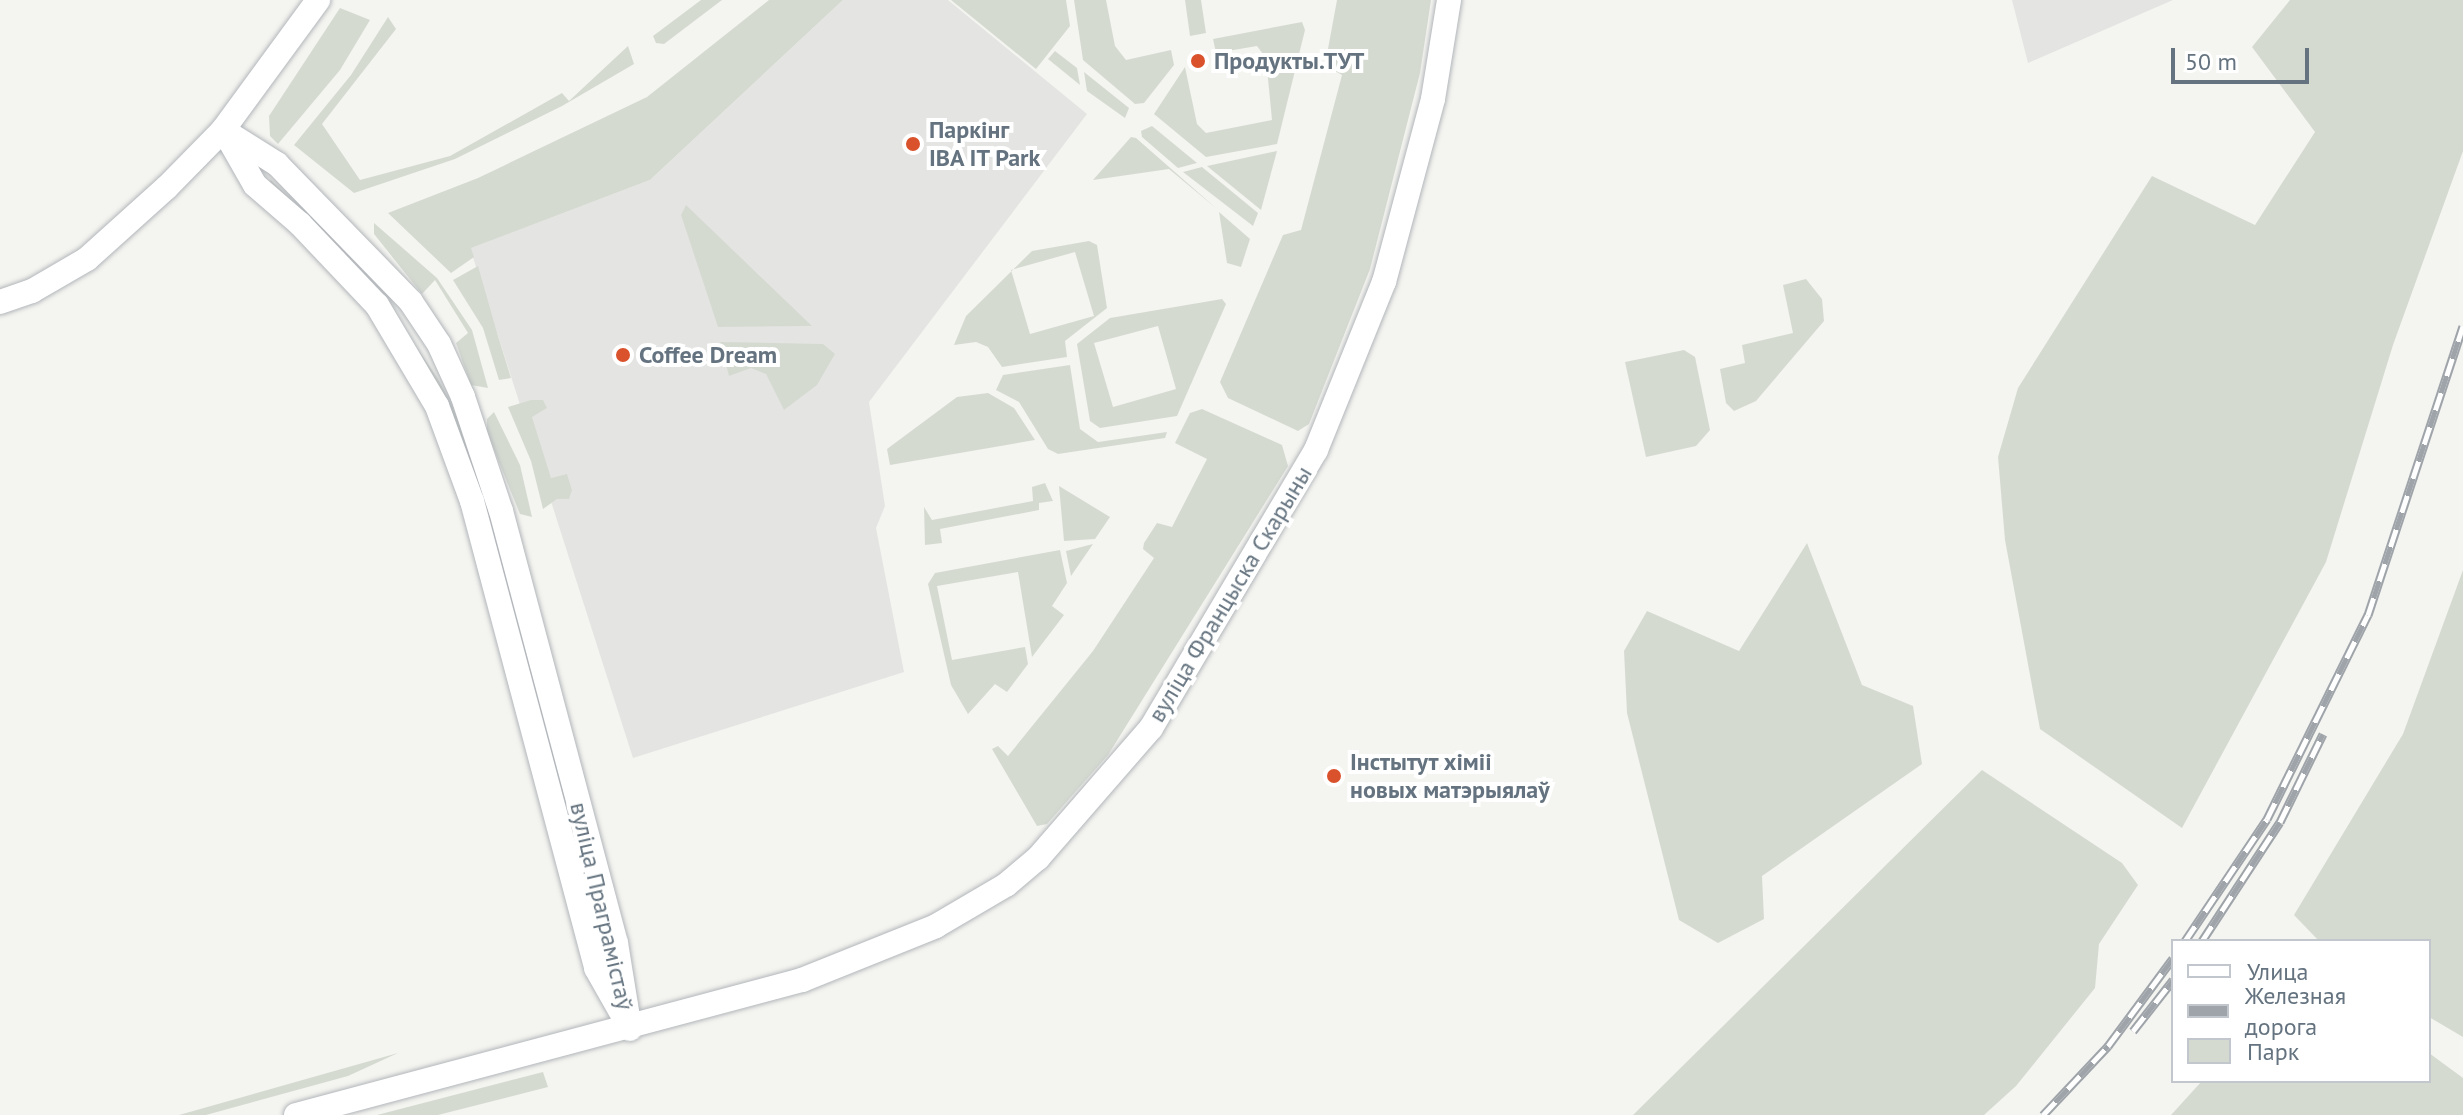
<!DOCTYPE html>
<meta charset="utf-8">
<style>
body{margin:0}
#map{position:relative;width:2463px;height:1115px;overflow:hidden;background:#f4f4f0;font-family:"PT Sans",sans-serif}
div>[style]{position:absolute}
.built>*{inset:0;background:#e4e5e3}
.green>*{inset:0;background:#d5dad1}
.roads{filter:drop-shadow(0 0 2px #b2b6ba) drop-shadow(0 0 2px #b2b6ba)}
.secondary>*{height:24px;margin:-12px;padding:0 12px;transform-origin:12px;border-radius:12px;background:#fff}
.rail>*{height:9px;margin-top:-4.5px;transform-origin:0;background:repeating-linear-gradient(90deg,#fff 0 18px,#9ea4a9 0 36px);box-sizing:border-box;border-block:2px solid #9ea4a9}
.dots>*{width:22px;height:22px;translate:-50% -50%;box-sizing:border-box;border:4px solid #fff;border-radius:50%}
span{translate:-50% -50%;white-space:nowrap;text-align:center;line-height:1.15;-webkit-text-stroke:8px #fff;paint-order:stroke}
.poi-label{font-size:24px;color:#64737f;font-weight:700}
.left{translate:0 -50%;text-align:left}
.street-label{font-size:24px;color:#64737f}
.legend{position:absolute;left:2171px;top:939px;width:260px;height:144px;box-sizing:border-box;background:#fff;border:2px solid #c1c7cc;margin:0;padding:10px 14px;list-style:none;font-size:24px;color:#64737f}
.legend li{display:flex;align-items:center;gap:16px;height:40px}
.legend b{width:40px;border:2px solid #c1c7cc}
.scale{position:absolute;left:2171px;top:48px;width:138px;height:36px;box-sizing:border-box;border:4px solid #64737f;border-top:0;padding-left:10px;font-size:24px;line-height:28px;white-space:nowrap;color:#64737f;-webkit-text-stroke:6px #fff;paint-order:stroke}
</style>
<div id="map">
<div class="built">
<div style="clip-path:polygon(843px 0,948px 0,1087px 114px,869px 402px,885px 506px,876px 528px,904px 672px,633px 758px,470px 248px,650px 180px)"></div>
<div style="clip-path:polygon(2012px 0,2173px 0,2028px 63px)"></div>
</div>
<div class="green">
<div style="clip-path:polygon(701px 0,722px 0,664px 44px,656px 43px,653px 36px)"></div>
<div style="clip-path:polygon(769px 0,843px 0,650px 180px,471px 248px,474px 257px,451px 273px,388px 213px,478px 178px,647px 97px)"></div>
<div style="clip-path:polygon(951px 0,1066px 0,1070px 26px,1036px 69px)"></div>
<div style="clip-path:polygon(1074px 0,1106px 0,1115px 46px,1126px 60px,1171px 50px,1174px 65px,1144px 103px,1135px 104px,1083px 60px)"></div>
<div style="clip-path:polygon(1185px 0,1201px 0,1206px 33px,1190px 36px)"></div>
<div style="clip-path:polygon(1337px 0,1431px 0,1420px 73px,1370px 269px,1309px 424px,1298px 431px,1228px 398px,1220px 382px,1283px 235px,1301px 230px,1342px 75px,1325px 65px)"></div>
<div style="clip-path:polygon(2290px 0,2463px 0,2463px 151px,2393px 345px,2326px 562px,2182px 828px,2040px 729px,2005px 540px,1998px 457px,2018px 388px,2152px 176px,2255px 225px,2315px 132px,2252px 47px)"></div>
<div style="clip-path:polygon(340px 8px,370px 20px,340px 70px,278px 144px,270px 136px,269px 116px)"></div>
<div style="clip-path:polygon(388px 17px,396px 29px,322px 124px,360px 180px,450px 156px,562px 93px,569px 101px,628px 46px,634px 64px,562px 106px,455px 159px,354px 193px,294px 145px,351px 75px)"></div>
<div style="clip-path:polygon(1302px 22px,1305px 30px,1277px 144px,1206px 157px,1154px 114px,1185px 67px,1197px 124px,1206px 133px,1272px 120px,1266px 58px,1257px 46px,1216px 53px,1213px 39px)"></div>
<div style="clip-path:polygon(1055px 51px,1077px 68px,1080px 85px,1048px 59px)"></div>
<div style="clip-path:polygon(1084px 72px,1129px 108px,1125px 118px,1087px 91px)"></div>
<div style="clip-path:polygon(1152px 126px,1197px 163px,1178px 168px,1142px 137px,1141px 131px)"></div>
<div style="clip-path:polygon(1131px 137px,1136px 138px,1217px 209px,1169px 169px,1093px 180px)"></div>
<div style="clip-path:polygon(1277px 151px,1261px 210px,1207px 166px)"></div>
<div style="clip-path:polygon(1202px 167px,1258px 213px,1253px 226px,1183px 172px)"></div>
<div style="clip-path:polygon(271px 180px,372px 282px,438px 379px,458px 418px,494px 527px,578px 844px,561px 798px,454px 420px,267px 184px)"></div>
<div style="clip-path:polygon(686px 205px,812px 326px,718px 327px,681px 215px)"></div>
<div style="clip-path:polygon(1219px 212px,1250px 239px,1241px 267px,1227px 263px)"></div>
<div style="clip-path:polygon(374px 223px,437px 278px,472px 330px,488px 388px,471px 385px,456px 343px,468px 333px,435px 280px,422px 294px,374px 234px)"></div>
<div style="clip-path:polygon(evenodd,1089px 241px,1097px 245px,1107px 308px,1065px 341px,1067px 357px,1002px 367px,988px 347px,976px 342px,954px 345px,966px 316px,1032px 251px,1089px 241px,1075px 252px,1094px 316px,1030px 334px,1011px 270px,1075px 252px)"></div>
<div style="clip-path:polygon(478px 266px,498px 336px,511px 378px,499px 380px,483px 328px,453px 280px)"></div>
<div style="clip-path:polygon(1806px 279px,1822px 299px,1824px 321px,1756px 401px,1734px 411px,1726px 403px,1720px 369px,1745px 363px,1742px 345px,1793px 333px,1783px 285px)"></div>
<div style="clip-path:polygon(evenodd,1222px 299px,1226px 304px,1177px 416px,1100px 428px,1090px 421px,1077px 344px,1110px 318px,1222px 299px,1158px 326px,1176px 389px,1113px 407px,1094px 343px,1158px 326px)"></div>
<div style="clip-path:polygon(720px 342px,823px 344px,835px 354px,817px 385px,784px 410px,766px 374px,751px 368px,729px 376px)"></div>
<div style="clip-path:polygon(1684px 350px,1695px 357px,1710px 430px,1696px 446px,1646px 457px,1625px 362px)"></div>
<div style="clip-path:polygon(1070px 365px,1080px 429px,1098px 442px,1167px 432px,1165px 438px,1058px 454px,1048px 449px,1019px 402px,996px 390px,1003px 375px)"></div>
<div style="clip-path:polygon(988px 393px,1014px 408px,1035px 440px,890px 465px,887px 449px,957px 397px)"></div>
<div style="clip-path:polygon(531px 400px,543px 400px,547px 408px,532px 417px,551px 478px,567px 474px,572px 490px,569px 499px,557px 499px,543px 509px,531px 461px,508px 407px)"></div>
<div style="clip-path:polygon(1202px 409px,1282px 445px,1288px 466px,1108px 755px,1047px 824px,1037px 826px,992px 749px,998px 746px,1008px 756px,1093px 651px,1154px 558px,1143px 549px,1144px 543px,1157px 523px,1172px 527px,1207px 459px,1175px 443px,1190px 413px)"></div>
<div style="clip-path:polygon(494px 412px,520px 465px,532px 517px,520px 514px,487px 432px,487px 419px)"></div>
<div style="clip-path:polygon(1045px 483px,1053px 501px,1039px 503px,1039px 510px,940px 529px,942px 543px,925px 545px,924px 507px,932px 520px,1033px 501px,1032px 487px)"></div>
<div style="clip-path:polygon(1059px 486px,1110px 517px,1095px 539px,1064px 541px)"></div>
<div style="clip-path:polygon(1807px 543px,1862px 685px,1913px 706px,1922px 764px,1762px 876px,1764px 919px,1718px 943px,1679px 920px,1627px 713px,1624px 651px,1647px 611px,1739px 651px)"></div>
<div style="clip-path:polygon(1093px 544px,1071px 576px,1066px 551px)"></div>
<div style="clip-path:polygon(1060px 550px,1067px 583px,1052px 606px,1064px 615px,1032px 657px,1018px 572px,937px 586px,952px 660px,1025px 647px,1028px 664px,1007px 692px,995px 684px,968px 714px,951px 685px,928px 584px,935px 573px)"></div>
<div style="clip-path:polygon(2463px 570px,2463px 1037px,2429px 1017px,2429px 941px,2319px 941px,2294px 915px,2403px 734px)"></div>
<div style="clip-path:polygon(1982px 770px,2122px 863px,2138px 885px,2099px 944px,2095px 988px,2016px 1086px,1984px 1115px,1633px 1115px)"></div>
<div style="clip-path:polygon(398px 1053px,348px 1076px,206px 1115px,179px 1115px)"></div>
<div style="clip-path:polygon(2429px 1053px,2463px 1078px,2463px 1115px,2171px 1115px,2202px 1081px,2429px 1081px)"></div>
<div style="clip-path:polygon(543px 1072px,548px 1087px,438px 1115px,377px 1115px)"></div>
</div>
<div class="roads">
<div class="secondary">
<div style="left:223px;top:130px;width:64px;rotate:32.2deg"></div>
<div style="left:277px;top:164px;width:192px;rotate:45.8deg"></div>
<div style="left:411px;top:302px;width:50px;rotate:56.3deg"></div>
<div style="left:439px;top:344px;width:58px;rotate:65.6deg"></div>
<div style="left:463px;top:397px;width:120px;rotate:71.6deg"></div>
<div style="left:501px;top:511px;width:447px;rotate:75.1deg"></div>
<div style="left:616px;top:943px;width:87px;rotate:80.8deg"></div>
<div style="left:227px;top:136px;width:56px;rotate:60.3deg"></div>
<div style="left:255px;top:185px;width:60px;rotate:40.9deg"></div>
<div style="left:300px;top:224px;width:112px;rotate:46.5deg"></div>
<div style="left:377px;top:305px;width:117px;rotate:59.3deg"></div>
<div style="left:437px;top:406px;width:101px;rotate:69.8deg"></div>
<div style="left:472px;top:501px;width:483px;rotate:75.1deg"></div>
<div style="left:596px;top:968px;width:53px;rotate:60.5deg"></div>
<div style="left:0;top:302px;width:34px;rotate:-19deg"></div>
<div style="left:32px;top:291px;width:64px;rotate:-30.2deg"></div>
<div style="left:87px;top:259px;width:108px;rotate:-42deg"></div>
<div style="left:167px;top:187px;width:80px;rotate:-45.5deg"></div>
<div style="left:223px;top:130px;width:161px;rotate:-53.8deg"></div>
<div style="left:296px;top:1115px;width:524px;rotate:-14.94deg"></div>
<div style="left:802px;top:980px;width:144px;rotate:-21.9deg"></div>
<div style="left:936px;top:926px;width:81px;rotate:-30.4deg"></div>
<div style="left:1006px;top:885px;width:42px;rotate:-40.2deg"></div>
<div style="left:1038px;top:858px;width:172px;rotate:-49deg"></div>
<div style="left:1151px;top:728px;width:323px;rotate:-59.3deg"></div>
<div style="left:1316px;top:450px;width:181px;rotate:-68deg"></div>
<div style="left:1384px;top:282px;width:189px;rotate:-75deg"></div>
<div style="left:1433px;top:99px;width:100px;rotate:-80.8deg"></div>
</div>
</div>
<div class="rail">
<div style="left:2185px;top:941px;width:147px;rotate:-56.1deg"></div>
<div style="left:2267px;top:819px;width:228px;rotate:-63.7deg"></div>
<div style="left:2368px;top:615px;width:304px;rotate:-71.8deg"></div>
<div style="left:2202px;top:941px;width:142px;rotate:-56.8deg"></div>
<div style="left:2280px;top:822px;width:98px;rotate:-64deg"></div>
<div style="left:2133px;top:1031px;width:65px;rotate:-51.9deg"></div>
<div style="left:2043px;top:1115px;width:95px;rotate:-46.7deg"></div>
<div style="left:2108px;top:1046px;width:109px;rotate:-53.5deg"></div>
</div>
<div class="dots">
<div style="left:1198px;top:61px;background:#d9522b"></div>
<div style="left:913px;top:144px;background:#d9522b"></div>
<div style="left:623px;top:355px;background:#d9522b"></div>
<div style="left:1334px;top:776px;background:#d9522b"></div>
</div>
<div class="poi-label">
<span class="left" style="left:1214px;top:61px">Продукты.ТУТ</span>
<span class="left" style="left:929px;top:144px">Паркінг<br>IBA IT Park</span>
<span class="left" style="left:639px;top:355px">Coffee Dream</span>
<span class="left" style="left:1350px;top:776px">Інстытут хіміі<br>новых матэрыялаў</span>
</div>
<div class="street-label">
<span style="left:1230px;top:594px;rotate:-59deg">вуліца Францыска Скарыны</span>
<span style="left:602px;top:906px;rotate:77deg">вуліца Праграмістаў</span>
</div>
<ul class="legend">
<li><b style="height:10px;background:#fff"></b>Улица</li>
<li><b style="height:10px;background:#9ea4a9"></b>Железная дорога</li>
<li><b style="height:22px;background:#d5dad1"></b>Парк</li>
</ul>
<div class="scale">50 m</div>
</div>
